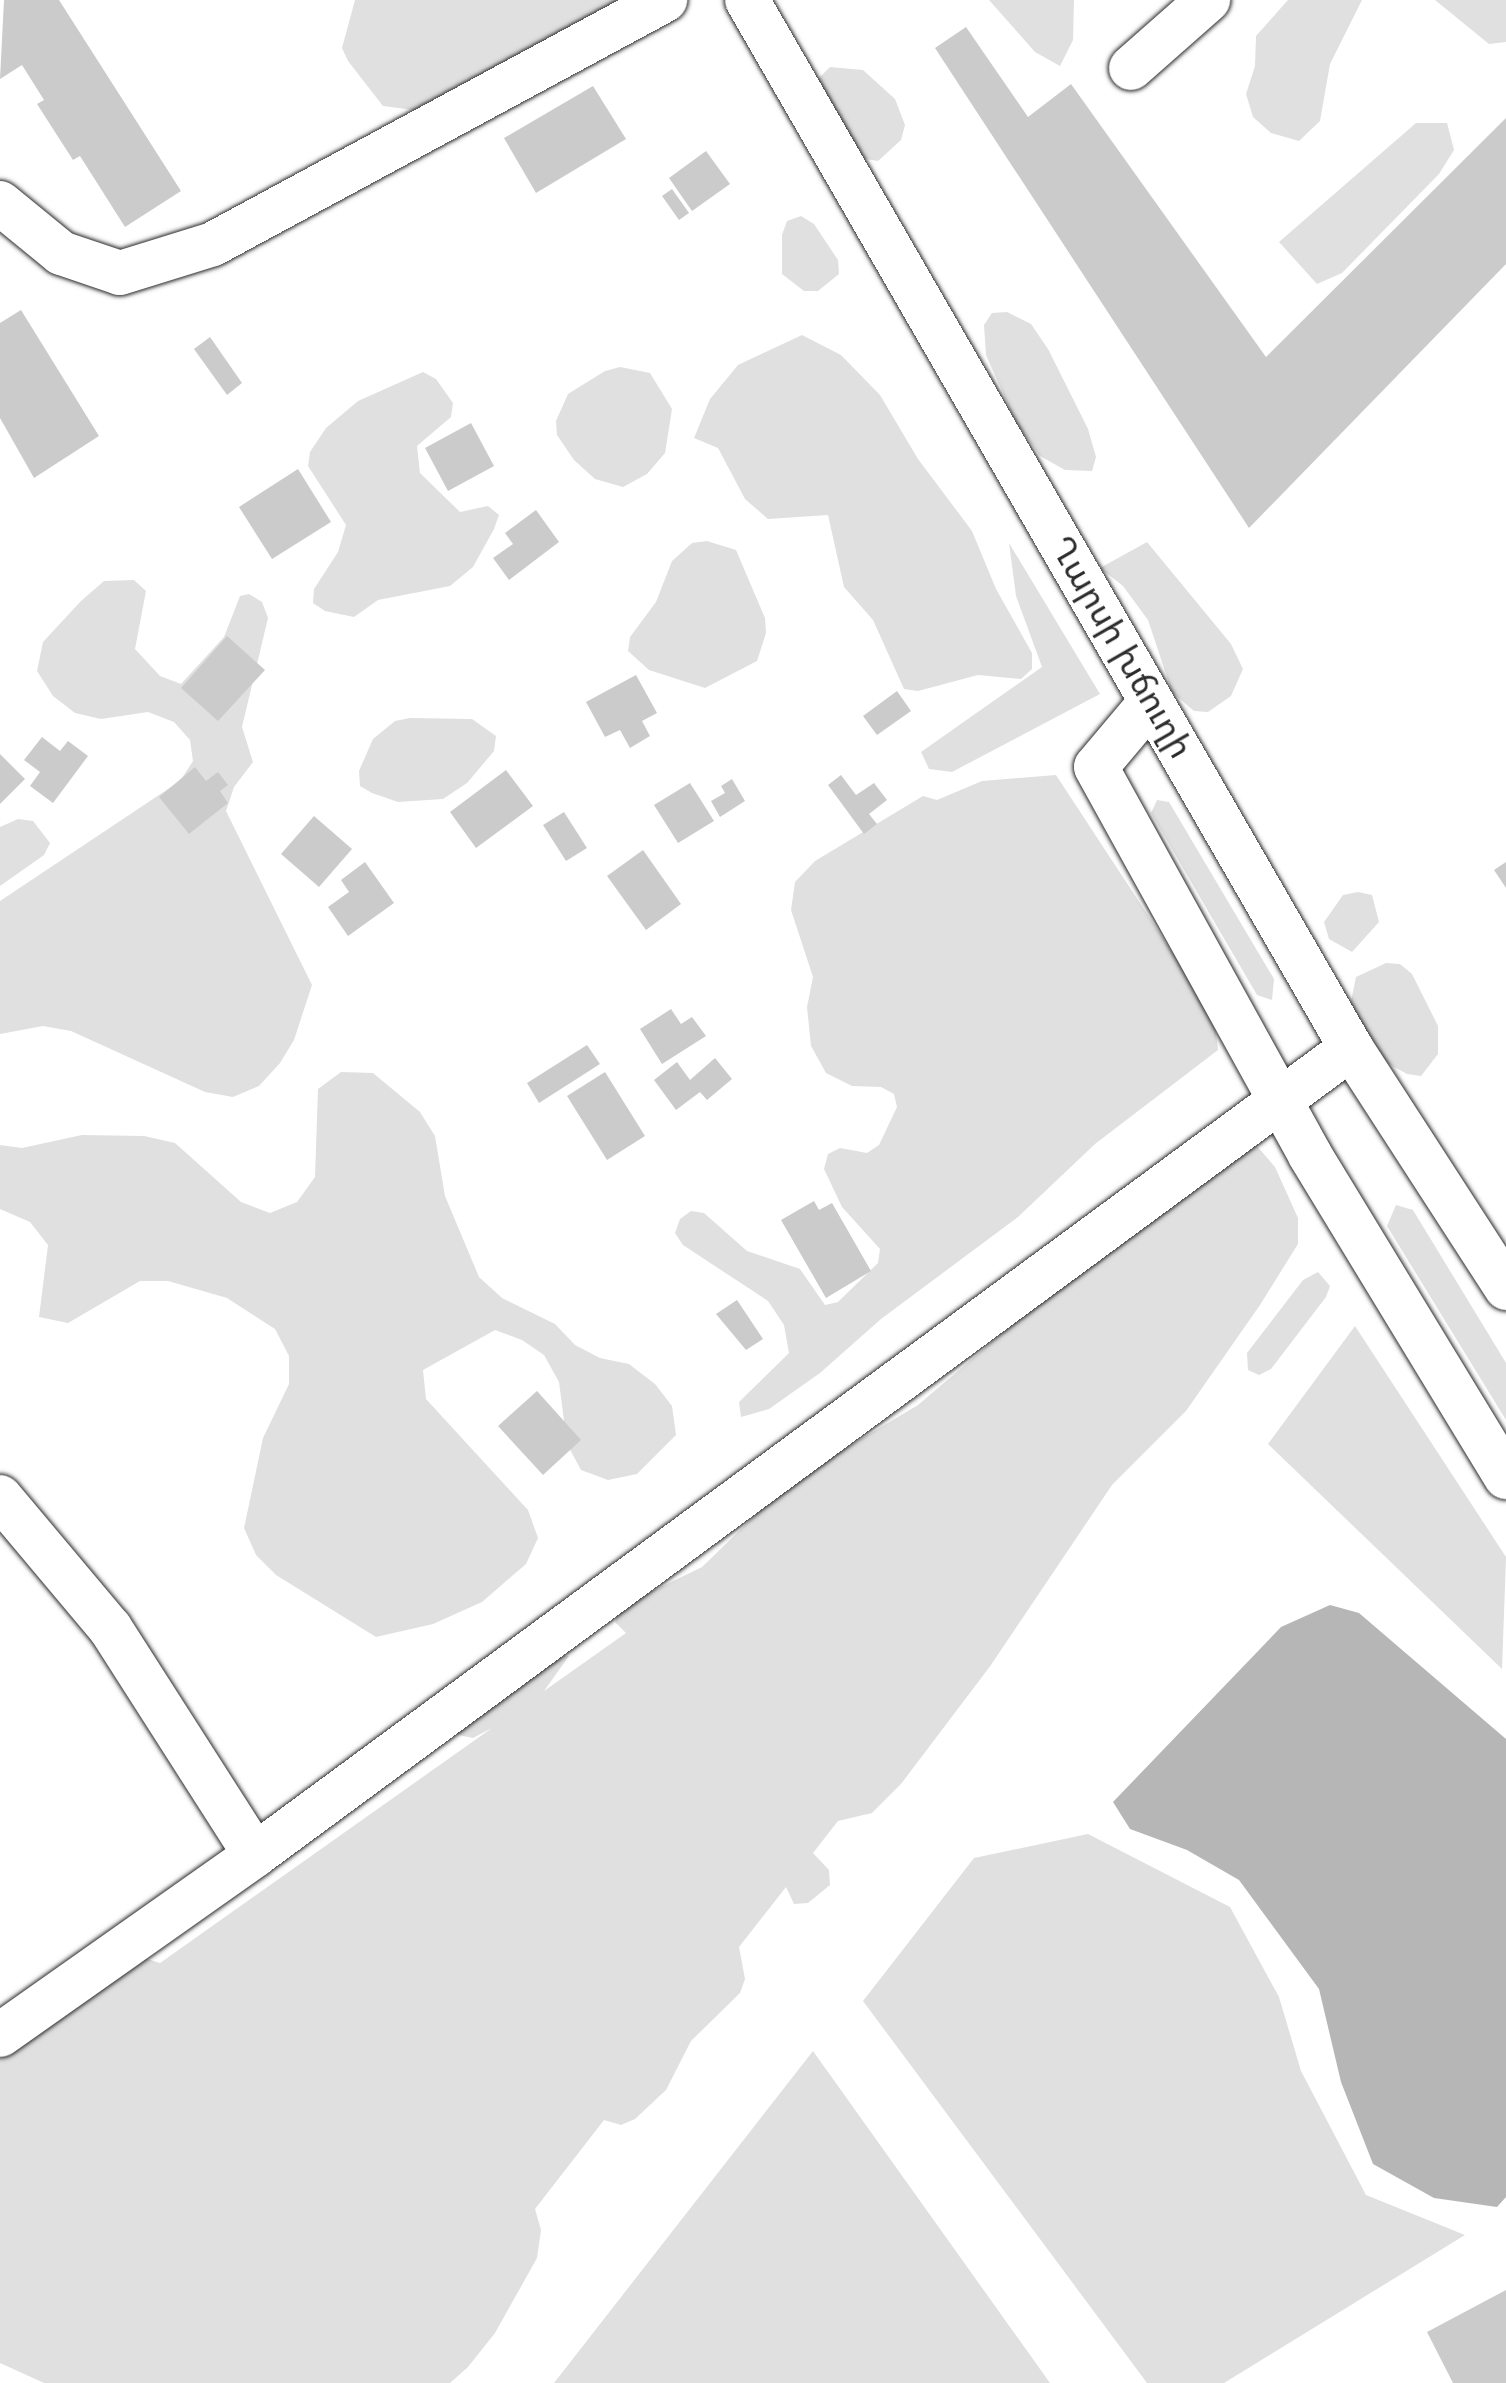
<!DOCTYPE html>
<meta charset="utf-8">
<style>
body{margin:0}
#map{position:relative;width:1506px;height:2383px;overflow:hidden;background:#fff;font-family:"Indie Flower","Noto Sans Armenian",sans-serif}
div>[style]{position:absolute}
.green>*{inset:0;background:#e0e0e0}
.water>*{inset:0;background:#b6b6b6}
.building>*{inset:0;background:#cbcbcb}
.roads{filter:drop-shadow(0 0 2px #2b2b2b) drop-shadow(0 0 2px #2b2b2b)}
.minor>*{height:44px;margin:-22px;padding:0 22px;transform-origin:22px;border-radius:22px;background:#fff}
.major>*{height:44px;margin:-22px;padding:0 22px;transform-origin:22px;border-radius:22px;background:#fff}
span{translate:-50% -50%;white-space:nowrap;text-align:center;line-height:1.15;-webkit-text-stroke:6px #fff;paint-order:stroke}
.street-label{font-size:34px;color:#2b2b2b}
</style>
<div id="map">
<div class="green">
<div style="clip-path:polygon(355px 0,625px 0,429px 112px,383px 106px,348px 61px,342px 48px)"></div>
<div style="clip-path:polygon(989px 0,1074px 0,1073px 40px,1060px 66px,1035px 52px)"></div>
<div style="clip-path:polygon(1288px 0,1362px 0,1330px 64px,1320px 121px,1299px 141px,1271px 133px,1253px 117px,1246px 94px,1255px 66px,1256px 36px)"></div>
<div style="clip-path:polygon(1435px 0,1506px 0,1506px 42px,1489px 44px)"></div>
<div style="clip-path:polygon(830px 67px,863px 70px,895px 99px,905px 125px,901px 140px,878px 161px,853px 157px,818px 79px)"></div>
<div style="clip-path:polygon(1416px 123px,1447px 123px,1454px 150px,1439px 174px,1342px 273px,1317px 284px,1279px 242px)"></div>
<div style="clip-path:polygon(801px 216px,814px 224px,838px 260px,839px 274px,818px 291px,804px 291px,782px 274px,782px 235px,787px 221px)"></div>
<div style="clip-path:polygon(1007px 312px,1031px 324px,1048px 349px,1088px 429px,1096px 457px,1092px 471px,1065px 470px,1040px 456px,1016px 422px,986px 355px,984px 325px,992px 313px)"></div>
<div style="clip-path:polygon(802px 335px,841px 355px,880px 395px,918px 459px,972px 531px,996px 589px,1032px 653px,1032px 669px,1021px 679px,978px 675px,918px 691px,904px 689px,873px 620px,844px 587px,828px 515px,768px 519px,745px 499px,718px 448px,694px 438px,710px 399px,738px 365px)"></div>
<div style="clip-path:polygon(620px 367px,650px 373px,672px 409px,665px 453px,647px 474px,623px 487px,595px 479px,574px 460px,557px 435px,556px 421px,568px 394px,605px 371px)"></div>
<div style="clip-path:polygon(423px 372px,436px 379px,453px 403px,451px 417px,417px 446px,420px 473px,460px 512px,488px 506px,499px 515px,494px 529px,473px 567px,450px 586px,378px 600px,354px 617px,325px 611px,313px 603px,314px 589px,338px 552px,346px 525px,308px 466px,310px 452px,326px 428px,358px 401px)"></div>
<div style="clip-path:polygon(707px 541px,736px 550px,765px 618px,766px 633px,757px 661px,705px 688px,649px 670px,628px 651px,630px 637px,656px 602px,672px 561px,692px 543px)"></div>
<div style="clip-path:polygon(1147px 542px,1231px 644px,1243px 669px,1231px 696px,1208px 712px,1194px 711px,1172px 692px,1148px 620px,1123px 586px,1100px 568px)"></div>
<div style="clip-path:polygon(1009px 543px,1100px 694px,952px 772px,929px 769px,921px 752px,1042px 667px,1016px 596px)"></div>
<div style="clip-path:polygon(134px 580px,146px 591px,135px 649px,160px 676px,181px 684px,224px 637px,240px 596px,249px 594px,262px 602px,268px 618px,242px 727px,253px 762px,234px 787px,226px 811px,312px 985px,294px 1040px,280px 1063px,259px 1086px,233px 1097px,205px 1092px,71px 1031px,43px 1026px,0 1034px,0 901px,180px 781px,193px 761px,190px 740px,174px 722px,148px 712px,101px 719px,75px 713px,53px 696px,37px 671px,43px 642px,81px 601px,104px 581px)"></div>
<div style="clip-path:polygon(410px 718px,472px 719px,496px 736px,494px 751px,467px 783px,443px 799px,398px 802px,372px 793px,360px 786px,359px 771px,373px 739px,395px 721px)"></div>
<div style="clip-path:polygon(1056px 775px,1214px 1016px,1218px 1050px,1095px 1144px,1018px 1217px,881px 1319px,820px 1373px,769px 1409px,741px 1417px,739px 1402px,789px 1353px,784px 1325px,768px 1301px,683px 1245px,675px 1233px,680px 1219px,691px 1211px,704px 1213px,747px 1251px,800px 1269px,825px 1305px,838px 1302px,878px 1263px,880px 1249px,842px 1207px,824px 1169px,828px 1154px,840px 1148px,867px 1153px,879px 1145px,897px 1107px,894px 1094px,881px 1087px,852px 1086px,826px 1073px,811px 1046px,807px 1007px,813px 977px,791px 910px,795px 882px,815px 861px,923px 796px,937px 800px,982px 781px)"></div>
<div style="clip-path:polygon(1157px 800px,1169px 802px,1274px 979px,1272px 1000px,1257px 995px,1151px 813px)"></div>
<div style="clip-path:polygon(18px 819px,33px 821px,50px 843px,44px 855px,0 886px,0 827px)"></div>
<div style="clip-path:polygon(1358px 892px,1372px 895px,1379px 922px,1352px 952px,1329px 939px,1324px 922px,1343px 895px)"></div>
<div style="clip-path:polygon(1386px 963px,1400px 964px,1412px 974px,1438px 1026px,1438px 1054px,1421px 1076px,1407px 1074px,1369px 1053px,1348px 1017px,1356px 977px)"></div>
<div style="clip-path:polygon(341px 1072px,373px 1073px,420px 1112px,435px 1136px,445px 1196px,479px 1277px,502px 1298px,555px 1324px,575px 1345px,600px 1358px,629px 1364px,655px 1384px,672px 1406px,676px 1435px,637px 1474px,608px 1480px,581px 1470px,567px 1444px,559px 1382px,544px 1355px,522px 1340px,495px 1330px,423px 1370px,426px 1399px,528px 1510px,538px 1538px,526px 1564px,482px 1602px,433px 1624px,376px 1637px,276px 1575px,256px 1555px,244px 1528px,263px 1438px,289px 1384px,289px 1356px,275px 1329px,227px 1298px,168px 1281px,140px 1281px,68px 1323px,39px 1317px,48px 1245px,30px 1222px,0 1209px,0 1145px,22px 1148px,82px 1135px,144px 1136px,175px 1143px,241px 1202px,270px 1213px,297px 1202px,315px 1177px,318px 1089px)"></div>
<div style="clip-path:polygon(1256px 1145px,1275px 1167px,1298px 1218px,1298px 1244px,1260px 1305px,1186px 1411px,1112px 1485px,991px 1665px,901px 1784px,872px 1813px,838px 1821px,813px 1853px,829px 1870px,830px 1885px,808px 1903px,794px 1904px,786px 1887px,739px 1947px,745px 1979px,740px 1993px,691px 2041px,666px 2090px,635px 2119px,621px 2125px,604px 2120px,535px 2209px,541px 2230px,537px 2258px,495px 2333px,468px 2367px,450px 2383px,44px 2383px,0 2363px,0 2059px,141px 1957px,160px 1963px,492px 1728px,473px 1738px,454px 1734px,555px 1656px,569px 1656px,544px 1691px,626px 1633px,615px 1622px,620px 1607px,702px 1567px,769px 1502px,816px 1466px,918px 1405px,1024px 1315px)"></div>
<div style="clip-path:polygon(1396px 1205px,1413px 1210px,1506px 1363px,1506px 1420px,1387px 1226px)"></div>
<div style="clip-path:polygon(1318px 1272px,1330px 1286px,1326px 1297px,1271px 1369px,1259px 1375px,1248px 1370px,1247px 1353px,1303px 1280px)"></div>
<div style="clip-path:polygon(1355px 1326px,1506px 1557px,1502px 1669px,1268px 1444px)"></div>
<div style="clip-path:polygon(1088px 1834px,1230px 1907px,1279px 1997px,1301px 2071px,1366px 2195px,1465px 2235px,1224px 2383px,1147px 2383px,863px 2001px,974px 1858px)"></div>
<div style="clip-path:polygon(813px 2051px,1050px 2383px,554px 2383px)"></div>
</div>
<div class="water">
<div style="clip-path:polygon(1330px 1605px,1359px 1613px,1506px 1739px,1506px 2197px,1497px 2207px,1434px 2198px,1373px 2164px,1341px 2082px,1319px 1989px,1239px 1880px,1187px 1850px,1130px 1829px,1113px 1802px,1281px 1627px)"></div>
</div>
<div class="building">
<div style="clip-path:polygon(4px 0,59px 0,181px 191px,125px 227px,80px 156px,73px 160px,37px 104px,44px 100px,22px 65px,0 79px)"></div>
<div style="clip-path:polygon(966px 27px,1028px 117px,1071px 84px,1266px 357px,1506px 118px,1506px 264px,1249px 528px,935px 48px)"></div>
<div style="clip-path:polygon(593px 86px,626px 139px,536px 193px,504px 138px)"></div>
<div style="clip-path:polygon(706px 151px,730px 184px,692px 211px,669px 178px)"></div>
<div style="clip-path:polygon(672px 189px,689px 213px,679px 220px,662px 196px)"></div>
<div style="clip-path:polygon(21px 310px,99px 436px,34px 478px,0 418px,0 323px)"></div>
<div style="clip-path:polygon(210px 337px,242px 383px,227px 395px,194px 349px)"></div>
<div style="clip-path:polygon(471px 423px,494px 466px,448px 491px,425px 448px)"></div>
<div style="clip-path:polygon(298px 469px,331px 522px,272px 559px,239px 507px)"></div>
<div style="clip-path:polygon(536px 510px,559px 542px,509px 580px,493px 558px,513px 544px,505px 533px)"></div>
<div style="clip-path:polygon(227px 636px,265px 670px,218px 721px,181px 688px)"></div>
<div style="clip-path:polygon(636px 675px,657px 713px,642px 721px,650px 736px,630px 748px,620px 730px,605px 737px,586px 702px)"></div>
<div style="clip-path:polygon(897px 691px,911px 711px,877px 735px,863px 716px)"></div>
<div style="clip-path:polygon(42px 737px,60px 751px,68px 741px,88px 756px,53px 803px,30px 786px,40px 772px,24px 760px)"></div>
<div style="clip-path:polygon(0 754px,25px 779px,0 804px)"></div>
<div style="clip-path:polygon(195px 767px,206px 781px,218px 772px,228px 785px,220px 791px,228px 803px,189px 834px,159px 797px)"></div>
<div style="clip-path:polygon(506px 770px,533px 806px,476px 848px,450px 812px)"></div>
<div style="clip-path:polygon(841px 775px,856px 795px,874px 783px,887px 800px,869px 814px,877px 824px,864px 834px,828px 785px)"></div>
<div style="clip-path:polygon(732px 779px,745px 801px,720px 817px,711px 801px,725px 793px,721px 786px)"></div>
<div style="clip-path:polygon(690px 783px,714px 821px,678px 843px,654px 805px)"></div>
<div style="clip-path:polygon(564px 812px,587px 848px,566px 861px,543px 825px)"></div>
<div style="clip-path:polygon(314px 816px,352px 849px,319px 887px,281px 854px)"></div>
<div style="clip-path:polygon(643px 850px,681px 904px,646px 930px,607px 876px)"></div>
<div style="clip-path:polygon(365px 862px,394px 903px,348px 936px,328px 907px,349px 892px,341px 880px)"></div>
<div style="clip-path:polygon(1506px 862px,1506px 888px,1494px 870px)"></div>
<div style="clip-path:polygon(671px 1009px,681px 1024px,692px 1017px,706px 1036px,662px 1064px,640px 1029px)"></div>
<div style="clip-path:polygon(587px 1045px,600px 1064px,539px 1103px,527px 1083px)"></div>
<div style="clip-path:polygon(715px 1058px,732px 1079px,707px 1100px,700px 1092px,676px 1110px,654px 1080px,677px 1062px,690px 1080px)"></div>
<div style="clip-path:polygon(605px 1072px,645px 1136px,607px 1160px,567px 1096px)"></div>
<div style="clip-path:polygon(814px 1201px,819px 1210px,832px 1203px,871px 1271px,826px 1298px,781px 1220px)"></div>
<div style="clip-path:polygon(737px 1300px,763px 1339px,746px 1350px,716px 1314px)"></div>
<div style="clip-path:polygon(537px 1391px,581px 1440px,543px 1475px,498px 1426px)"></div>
<div style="clip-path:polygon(1506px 2290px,1506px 2383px,1453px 2383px,1427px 2332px)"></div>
</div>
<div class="roads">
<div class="minor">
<div style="left:1131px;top:68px;width:103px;rotate:-41.4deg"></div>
<div style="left:0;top:203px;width:79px;rotate:39.3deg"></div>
<div style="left:61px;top:253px;width:62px;rotate:18.7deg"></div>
<div style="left:120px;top:273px;width:97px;rotate:-17.3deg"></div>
<div style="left:213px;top:244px;width:514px;rotate:-28.36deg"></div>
<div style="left:1149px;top:704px;width:82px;rotate:130.1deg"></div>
<div style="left:1096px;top:767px;width:443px;rotate:61.1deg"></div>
<div style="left:1310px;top:1155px;width:377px;rotate:58.7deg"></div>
<div style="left:0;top:1497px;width:171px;rotate:50deg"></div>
<div style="left:110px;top:1628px;width:269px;rotate:57.4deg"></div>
<div style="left:0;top:2035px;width:312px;rotate:-35.2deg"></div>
<div style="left:255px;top:1855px;width:1361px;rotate:-36.36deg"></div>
</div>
<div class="major">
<div style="left:747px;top:0;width:1210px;rotate:60.04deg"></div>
<div style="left:1351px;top:1048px;width:286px;rotate:57.1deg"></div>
</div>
</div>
<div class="street-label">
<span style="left:1118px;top:649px;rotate:60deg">Ղարսի խճուղի</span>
</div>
</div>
